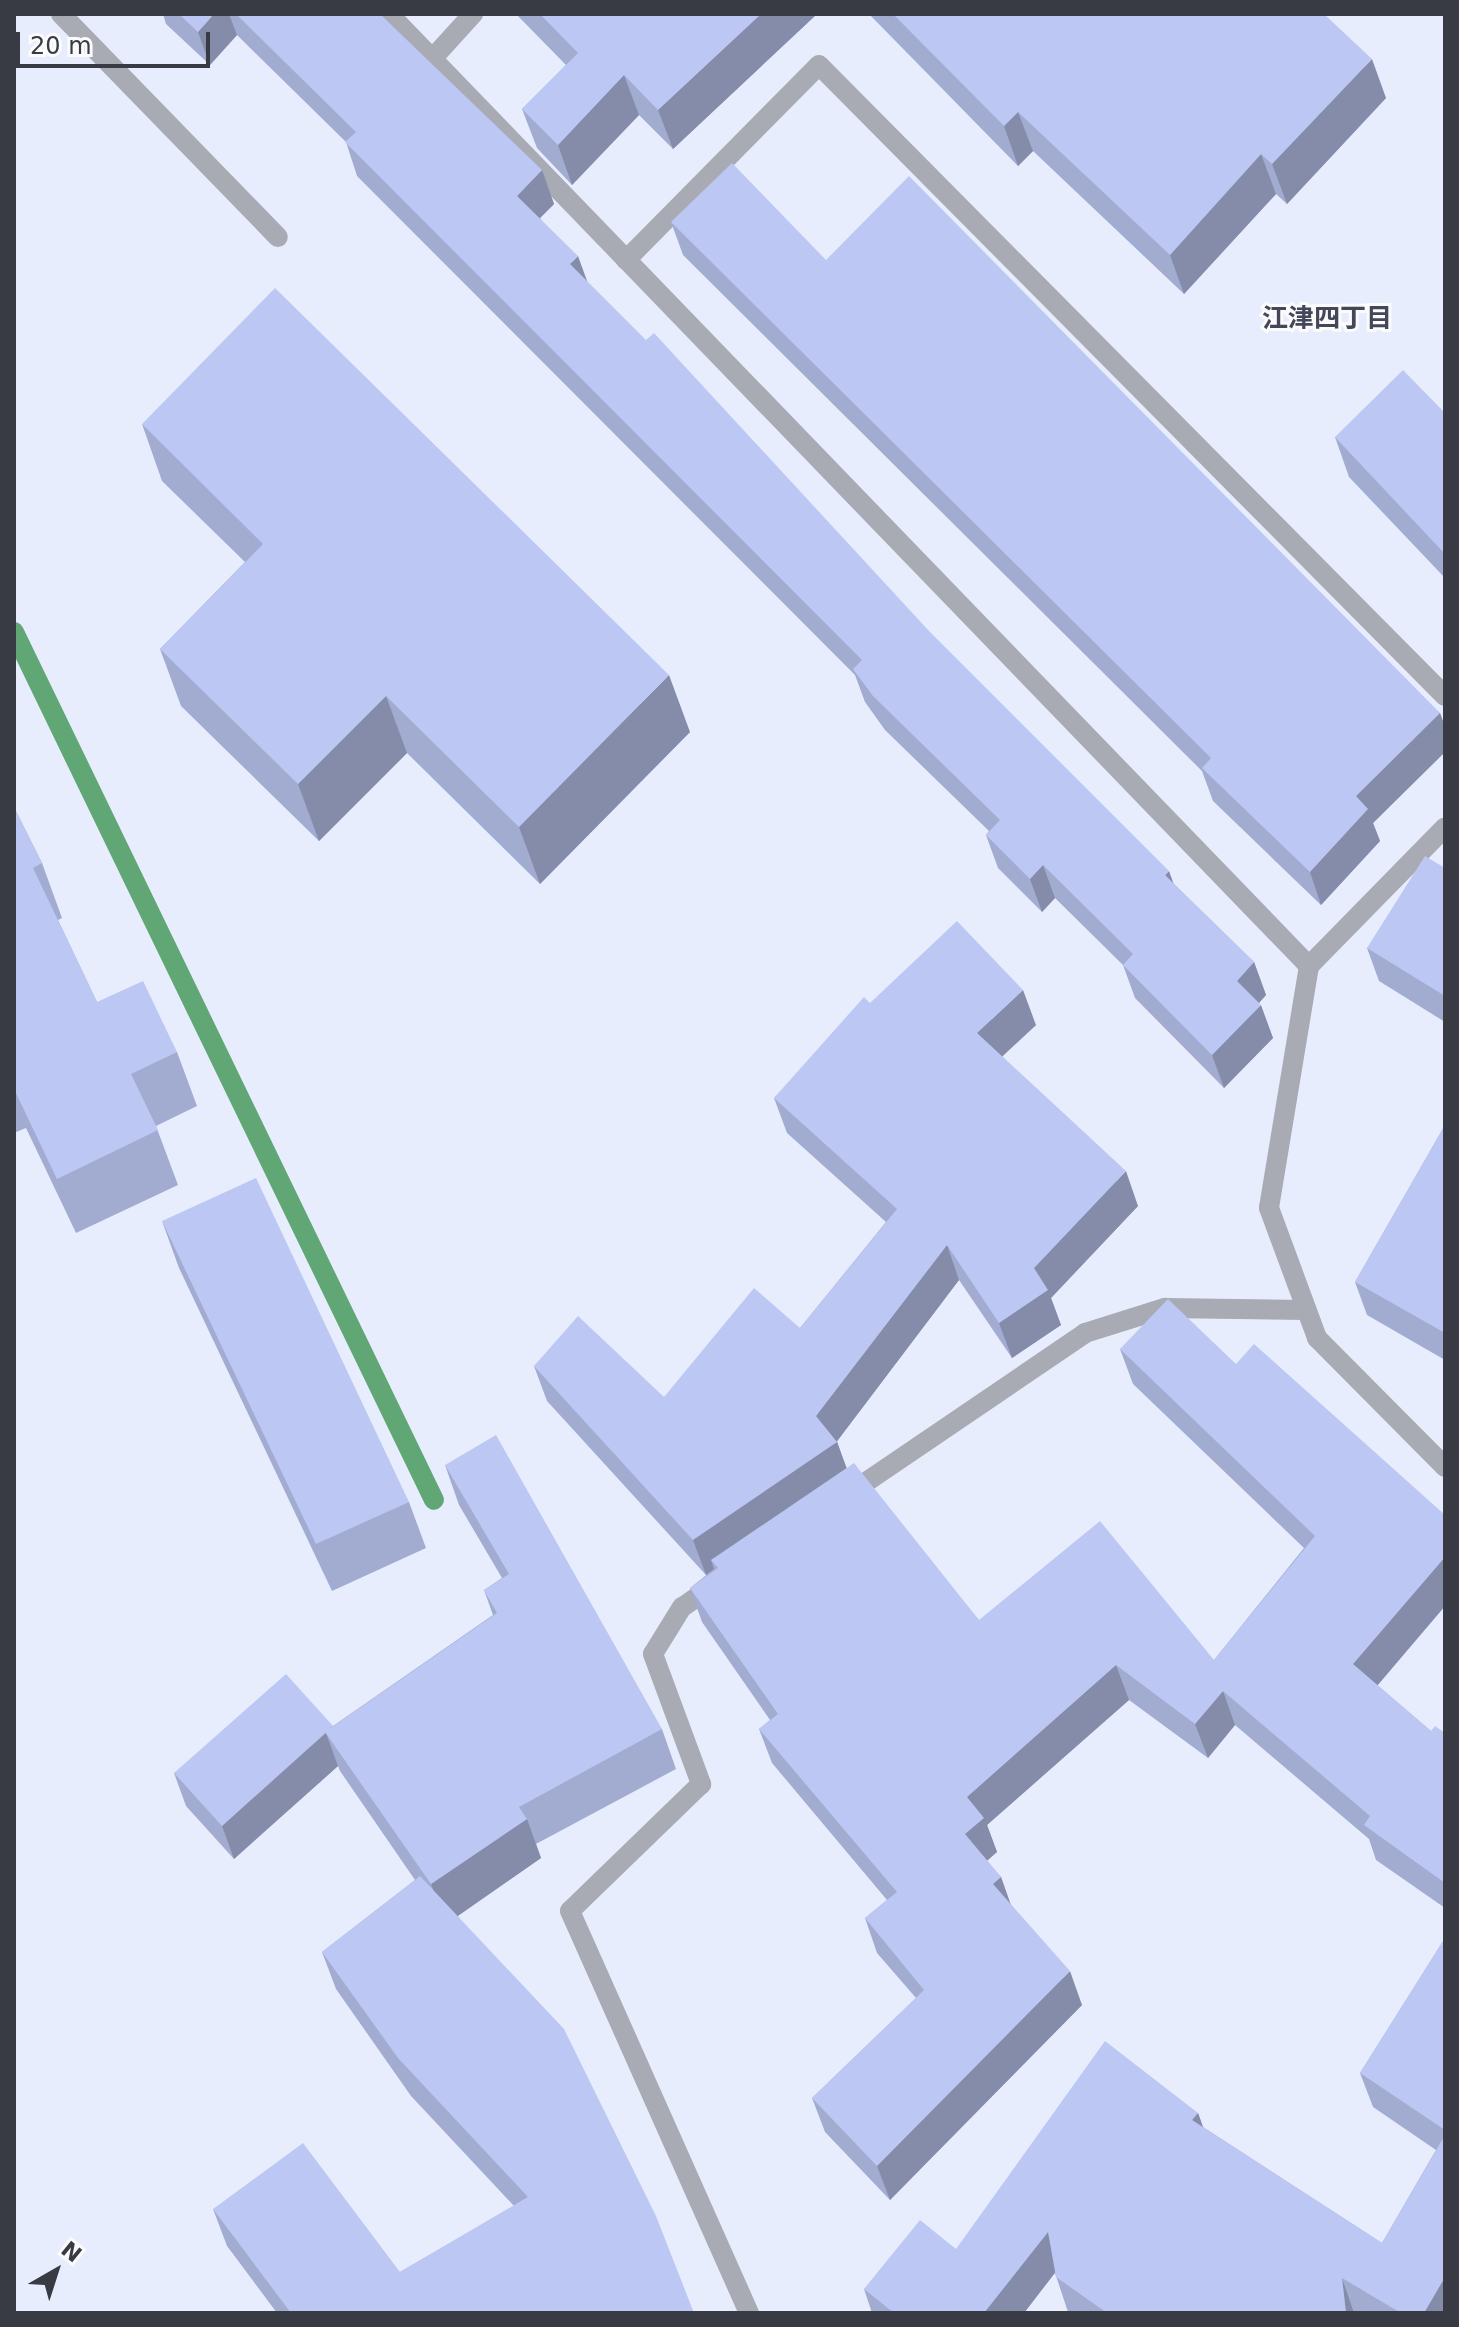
<!DOCTYPE html>
<meta charset="utf-8">
<style>
body{margin:0}
#map{position:relative;width:1459px;height:2327px;overflow:hidden;background:#e8edfe;font-family:"DejaVu Sans","Noto Sans JP",sans-serif}
div>[style]{position:absolute}
.stream>*{height:20px;margin:-10px;padding:0 10px;transform-origin:10px;border-radius:10px;background:#61a775}
.minor>*{height:20px;margin:-10px;padding:0 10px;transform-origin:10px;border-radius:10px;background:#a8aab4}
.wall>*{inset:0;background:#a2acd1}
.shaded-wall>*{inset:0;background:#848caa}
.building>*{inset:0;background:#bcc8f3}
span{translate:-50% -50%;white-space:nowrap;text-align:center;line-height:1.15;-webkit-text-stroke:6px #fbfbfb;paint-order:stroke}
.neighbourhood-label{font-size:26px;color:#434759;font-weight:700}
.frame{position:absolute;inset:0;border:16px solid #383b43;pointer-events:none}
.north{position:absolute;left:16px;top:2231px;width:80px;height:80px;-webkit-text-stroke:6px #fbfbfb;paint-order:stroke;rotate:39deg;font-size:22px;font-weight:700;line-height:32px;text-align:center;color:#383b43}
.north::after{content:'';display:block;margin:auto;width:28px;height:36px;background:#383b43;clip-path:polygon(50% 0,100% 100%,50% 72%,0 100%)}
.scale{position:absolute;left:16px;top:32px;width:194px;height:36px;box-sizing:border-box;border:4px solid #383b43;border-top:0;padding-left:10px;font-size:24px;line-height:28px;white-space:nowrap;color:#383b43;-webkit-text-stroke:6px #fbfbfb;paint-order:stroke}
</style>
<div id="map">
<div class="stream">
<div style="left:14px;top:632px;width:964px;rotate:64.18deg"></div>
</div>
<div class="minor">
<div style="left:61px;top:14px;width:311px;rotate:45.8deg"></div>
<div style="left:389px;top:14px;width:1324px;rotate:45.98deg"></div>
<div style="left:1309px;top:966px;width:245px;rotate:99.4deg"></div>
<div style="left:1269px;top:1208px;width:139px;rotate:69.7deg"></div>
<div style="left:1317px;top:1338px;width:182px;rotate:45.2deg"></div>
<div style="left:432px;top:59px;width:61px;rotate:-47.7deg"></div>
<div style="left:626px;top:260px;width:274px;rotate:-45.3deg"></div>
<div style="left:819px;top:65px;width:889px;rotate:45.23deg"></div>
<div style="left:1309px;top:966px;width:194px;rotate:-45.6deg"></div>
<div style="left:847px;top:1495px;width:288px;rotate:-34.2deg"></div>
<div style="left:1085px;top:1333px;width:84px;rotate:-17.4deg"></div>
<div style="left:1165px;top:1308px;width:141px;rotate:0.8deg"></div>
<div style="left:714px;top:1585px;width:39px;rotate:145deg"></div>
<div style="left:682px;top:1607px;width:55px;rotate:121.7deg"></div>
<div style="left:653px;top:1654px;width:139px;rotate:69.7deg"></div>
<div style="left:701px;top:1784px;width:182px;rotate:135.9deg"></div>
<div style="left:570px;top:1911px;width:440px;rotate:66deg"></div>
</div>
<div class="wall">
<div style="clip-path:polygon(163px 14px,380px 14px,542px 170px,554px 204px,540px 218px,587px 282px,1174px 884px,1254px 962px,1266px 995px,1259px 1003px,1273px 1038px,1224px 1088px,1135px 998px,1123px 965px,1055px 898px,1042px 912px,998px 868px,986px 835px,989px 831px,885px 730px,865px 702px,855px 675px,357px 176px,346px 142px,237px 35px,210px 65px,166px 24px)"></div>
<div style="clip-path:polygon(516px 14px,817px 14px,673px 149px,639px 115px,572px 185px,537px 148px,522px 109px,566px 65px)"></div>
<div style="clip-path:polygon(869px 14px,1324px 14px,1386px 98px,1287px 204px,1276px 194px,1184px 294px,1033px 151px,1018px 166px)"></div>
<div style="clip-path:polygon(671px 222px,826px 260px,1440px 713px,1445px 727px,1445px 752px,1373px 823px,1380px 841px,1321px 905px,1213px 801px,1202px 771px,683px 255px)"></div>
<div style="clip-path:polygon(1445px 413px,1445px 578px,1349px 477px,1335px 437px)"></div>
<div style="clip-path:polygon(142px 424px,690px 732px,540px 884px,407px 753px,319px 841px,181px 706px,160px 649px,245px 562px,162px 481px)"></div>
<div style="clip-path:polygon(14px 807px,42px 863px,62px 918px,58px 920px,97px 1002px,177px 1052px,197px 1106px,156px 1126px,178px 1185px,76px 1233px,26px 1128px,14px 1133px)"></div>
<div style="clip-path:polygon(1445px 868px,1445px 1022px,1379px 981px,1367px 948px)"></div>
<div style="clip-path:polygon(870px 1003px,1036px 1025px,1002px 1056px,1138px 1206px,1051px 1298px,1061px 1325px,1012px 1358px,959px 1280px,837px 1441px,846px 1468px,979px 1620px,1214px 1660px,1304px 1548px,1133px 1384px,1120px 1349px,1236px 1364px,1445px 1515px,1445px 1606px,1377px 1685px,1431px 1731px,1445px 1733px,1445px 1908px,1376px 1860px,1369px 1839px,1235px 1725px,1208px 1758px,1129px 1700px,987px 1825px,997px 1852px,987px 1861px,1001px 1877px,1010px 1903px,1082px 2005px,890px 2200px,825px 2132px,812px 2098px,916px 1998px,877px 1953px,865px 1918px,887px 1900px,772px 1763px,759px 1729px,770px 1720px,702px 1622px,690px 1588px,714px 1569px,706px 1575px,547px 1401px,534px 1366px,664px 1397px,800px 1328px,886px 1222px,787px 1133px,774px 1098px)"></div>
<div style="clip-path:polygon(1445px 1125px,1445px 1360px,1367px 1315px,1355px 1282px)"></div>
<div style="clip-path:polygon(162px 1221px,409px 1502px,426px 1548px,332px 1591px,179px 1268px)"></div>
<div style="clip-path:polygon(445px 1465px,662px 1729px,676px 1769px,536px 1844px,541px 1858px,458px 1916px,694px 2313px,277px 2313px,227px 2246px,213px 2209px,400px 2272px,514px 2206px,411px 2096px,336px 1989px,322px 1952px,415px 1880px,340px 1771px,338px 1766px,234px 1859px,186px 1806px,174px 1773px,333px 1726px,493px 1615px,484px 1590px,502px 1578px,459px 1505px)"></div>
<div style="clip-path:polygon(1445px 1938px,1445px 2313px,1070px 2313px,1068px 2312px,1055px 2273px,1024px 2313px,872px 2313px,864px 2289px,956px 2249px,1198px 2113px,1203px 2127px,1382px 2243px,1436px 2150px,1373px 2107px,1360px 2073px)"></div>
</div>
<div class="shaded-wall">
<div style="clip-path:polygon(214px 14px,229px 14px,237px 35px,210px 65px,198px 32px)"></div>
<div style="clip-path:polygon(761px 14px,817px 14px,673px 149px,658px 110px)"></div>
<div style="clip-path:polygon(1372px 59px,1386px 98px,1287px 204px,1272px 164px)"></div>
<div style="clip-path:polygon(624px 75px,639px 115px,572px 185px,558px 145px)"></div>
<div style="clip-path:polygon(1018px 112px,1033px 151px,1018px 166px,1004px 126px)"></div>
<div style="clip-path:polygon(1261px 154px,1276px 194px,1184px 294px,1170px 255px)"></div>
<div style="clip-path:polygon(542px 170px,554px 204px,529px 229px,517px 196px)"></div>
<div style="clip-path:polygon(578px 256px,590px 289px,570px 264px)"></div>
<div style="clip-path:polygon(669px 675px,690px 732px,540px 884px,519px 827px)"></div>
<div style="clip-path:polygon(386px 696px,407px 753px,319px 841px,298px 784px)"></div>
<div style="clip-path:polygon(1440px 713px,1445px 727px,1445px 752px,1373px 823px,1380px 841px,1321px 905px,1310px 872px,1356px 796px)"></div>
<div style="clip-path:polygon(1043px 865px,1055px 898px,1042px 912px,1030px 879px)"></div>
<div style="clip-path:polygon(1169px 871px,1181px 904px,1165px 875px)"></div>
<div style="clip-path:polygon(1254px 962px,1266px 995px,1249px 1014px,1237px 981px)"></div>
<div style="clip-path:polygon(1023px 990px,1036px 1025px,990px 1068px,977px 1033px)"></div>
<div style="clip-path:polygon(1261px 1005px,1273px 1038px,1224px 1088px,1212px 1055px)"></div>
<div style="clip-path:polygon(1126px 1171px,1138px 1206px,1051px 1298px,1061px 1325px,1012px 1358px,999px 1323px,1034px 1268px)"></div>
<div style="clip-path:polygon(947px 1245px,959px 1280px,835px 1444px,837px 1442px,850px 1477px,711px 1560px,714px 1569px,706px 1575px,693px 1540px,816px 1416px)"></div>
<div style="clip-path:polygon(1445px 1557px,1445px 1606px,1366px 1699px,1353px 1664px)"></div>
<div style="clip-path:polygon(1116px 1665px,1129px 1700px,987px 1825px,997px 1852px,977px 1869px,965px 1834px,967px 1797px)"></div>
<div style="clip-path:polygon(1223px 1691px,1235px 1725px,1208px 1758px,1195px 1724px)"></div>
<div style="clip-path:polygon(326px 1733px,338px 1766px,234px 1859px,222px 1826px)"></div>
<div style="clip-path:polygon(527px 1819px,541px 1858px,446px 1924px,431px 1884px)"></div>
<div style="clip-path:polygon(1001px 1877px,1013px 1911px,993px 1884px)"></div>
<div style="clip-path:polygon(1070px 1971px,1082px 2005px,890px 2200px,877px 2166px)"></div>
<div style="clip-path:polygon(1198px 2113px,1210px 2147px,1192px 2120px)"></div>
<div style="clip-path:polygon(1048px 2232px,1060px 2266px,1024px 2313px,984px 2313px)"></div>
<div style="clip-path:polygon(1445px 2277px,1445px 2313px,1424px 2313px)"></div>
<div style="clip-path:polygon(1342px 2278px,1354px 2313px,1346px 2313px)"></div>
</div>
<div class="building">
<div style="clip-path:polygon(179px 14px,214px 14px,198px 32px)"></div>
<div style="clip-path:polygon(236px 14px,380px 14px,542px 170px,517px 196px,578px 256px,570px 264px,646px 340px,654px 333px,930px 632px,1169px 871px,1165px 875px,1254px 962px,1237px 981px,1261px 1005px,1212px 1055px,1123px 965px,1133px 954px,1043px 865px,1030px 879px,986px 835px,1000px 820px,873px 696px,853px 669px,862px 660px,345px 142px,356px 132px)"></div>
<div style="clip-path:polygon(540px 14px,761px 14px,658px 110px,624px 75px,558px 145px,522px 109px,578px 53px)"></div>
<div style="clip-path:polygon(893px 14px,1324px 14px,1372px 59px,1272px 164px,1261px 154px,1170px 255px,1018px 112px,1004px 126px)"></div>
<div style="clip-path:polygon(732px 163px,826px 260px,909px 176px,1440px 713px,1356px 796px,1368px 809px,1310px 872px,1202px 768px,1211px 758px,671px 222px)"></div>
<div style="clip-path:polygon(275px 288px,669px 675px,519px 827px,386px 696px,298px 784px,160px 649px,263px 544px,142px 424px)"></div>
<div style="clip-path:polygon(1403px 370px,1445px 413px,1445px 554px,1335px 437px)"></div>
<div style="clip-path:polygon(14px 807px,42px 863px,33px 868px,97px 1002px,143px 981px,177px 1052px,131px 1074px,158px 1130px,57px 1179px,14px 1089px)"></div>
<div style="clip-path:polygon(1425px 856px,1445px 868px,1445px 996px,1367px 948px)"></div>
<div style="clip-path:polygon(957px 921px,1023px 990px,977px 1033px,1126px 1171px,1034px 1268px,1048px 1290px,999px 1323px,947px 1245px,816px 1416px,837px 1442px,693px 1540px,534px 1366px,578px 1316px,664px 1397px,754px 1288px,800px 1328px,897px 1209px,774px 1098px,864px 997px,870px 1003px)"></div>
<div style="clip-path:polygon(1445px 1125px,1445px 1333px,1355px 1282px)"></div>
<div style="clip-path:polygon(256px 1178px,409px 1502px,316px 1544px,162px 1221px)"></div>
<div style="clip-path:polygon(1168px 1299px,1236px 1364px,1254px 1344px,1445px 1515px,1445px 1557px,1353px 1664px,1431px 1731px,1435px 1726px,1445px 1733px,1445px 1883px,1364px 1825px,1370px 1816px,1223px 1691px,1195px 1724px,1116px 1665px,967px 1797px,984px 1818px,965px 1834px,1001px 1877px,993px 1884px,1070px 1971px,877px 2166px,812px 2098px,924px 1990px,865px 1918px,897px 1892px,759px 1729px,778px 1714px,690px 1588px,718px 1568px,711px 1560px,854px 1463px,979px 1620px,1100px 1521px,1214px 1660px,1315px 1536px,1120px 1349px)"></div>
<div style="clip-path:polygon(496px 1435px,662px 1729px,519px 1807px,527px 1819px,431px 1884px,325px 1732px,497px 1613px,484px 1590px,509px 1574px,445px 1465px)"></div>
<div style="clip-path:polygon(286px 1674px,333px 1726px,222px 1826px,174px 1773px)"></div>
<div style="clip-path:polygon(420px 1876px,564px 2029px,656px 2216px,694px 2313px,291px 2313px,213px 2209px,303px 2143px,400px 2272px,528px 2197px,398px 2058px,322px 1952px)"></div>
<div style="clip-path:polygon(1445px 1938px,1445px 2130px,1360px 2073px)"></div>
<div style="clip-path:polygon(1105px 2041px,1198px 2113px,1192px 2120px,1382px 2243px,1445px 2135px,1445px 2277px,1424px 2313px,1401px 2313px,1342px 2278px,1346px 2313px,1107px 2313px,1056px 2277px,1048px 2232px,984px 2313px,894px 2313px,864px 2289px,920px 2220px,956px 2249px)"></div>
</div>
<div class="neighbourhood-label">
<span style="left:1327px;top:319px">江津四丁目</span>
</div>
<div class="frame"></div>
<div class="north">N</div>
<div class="scale">20 m</div>
</div>
